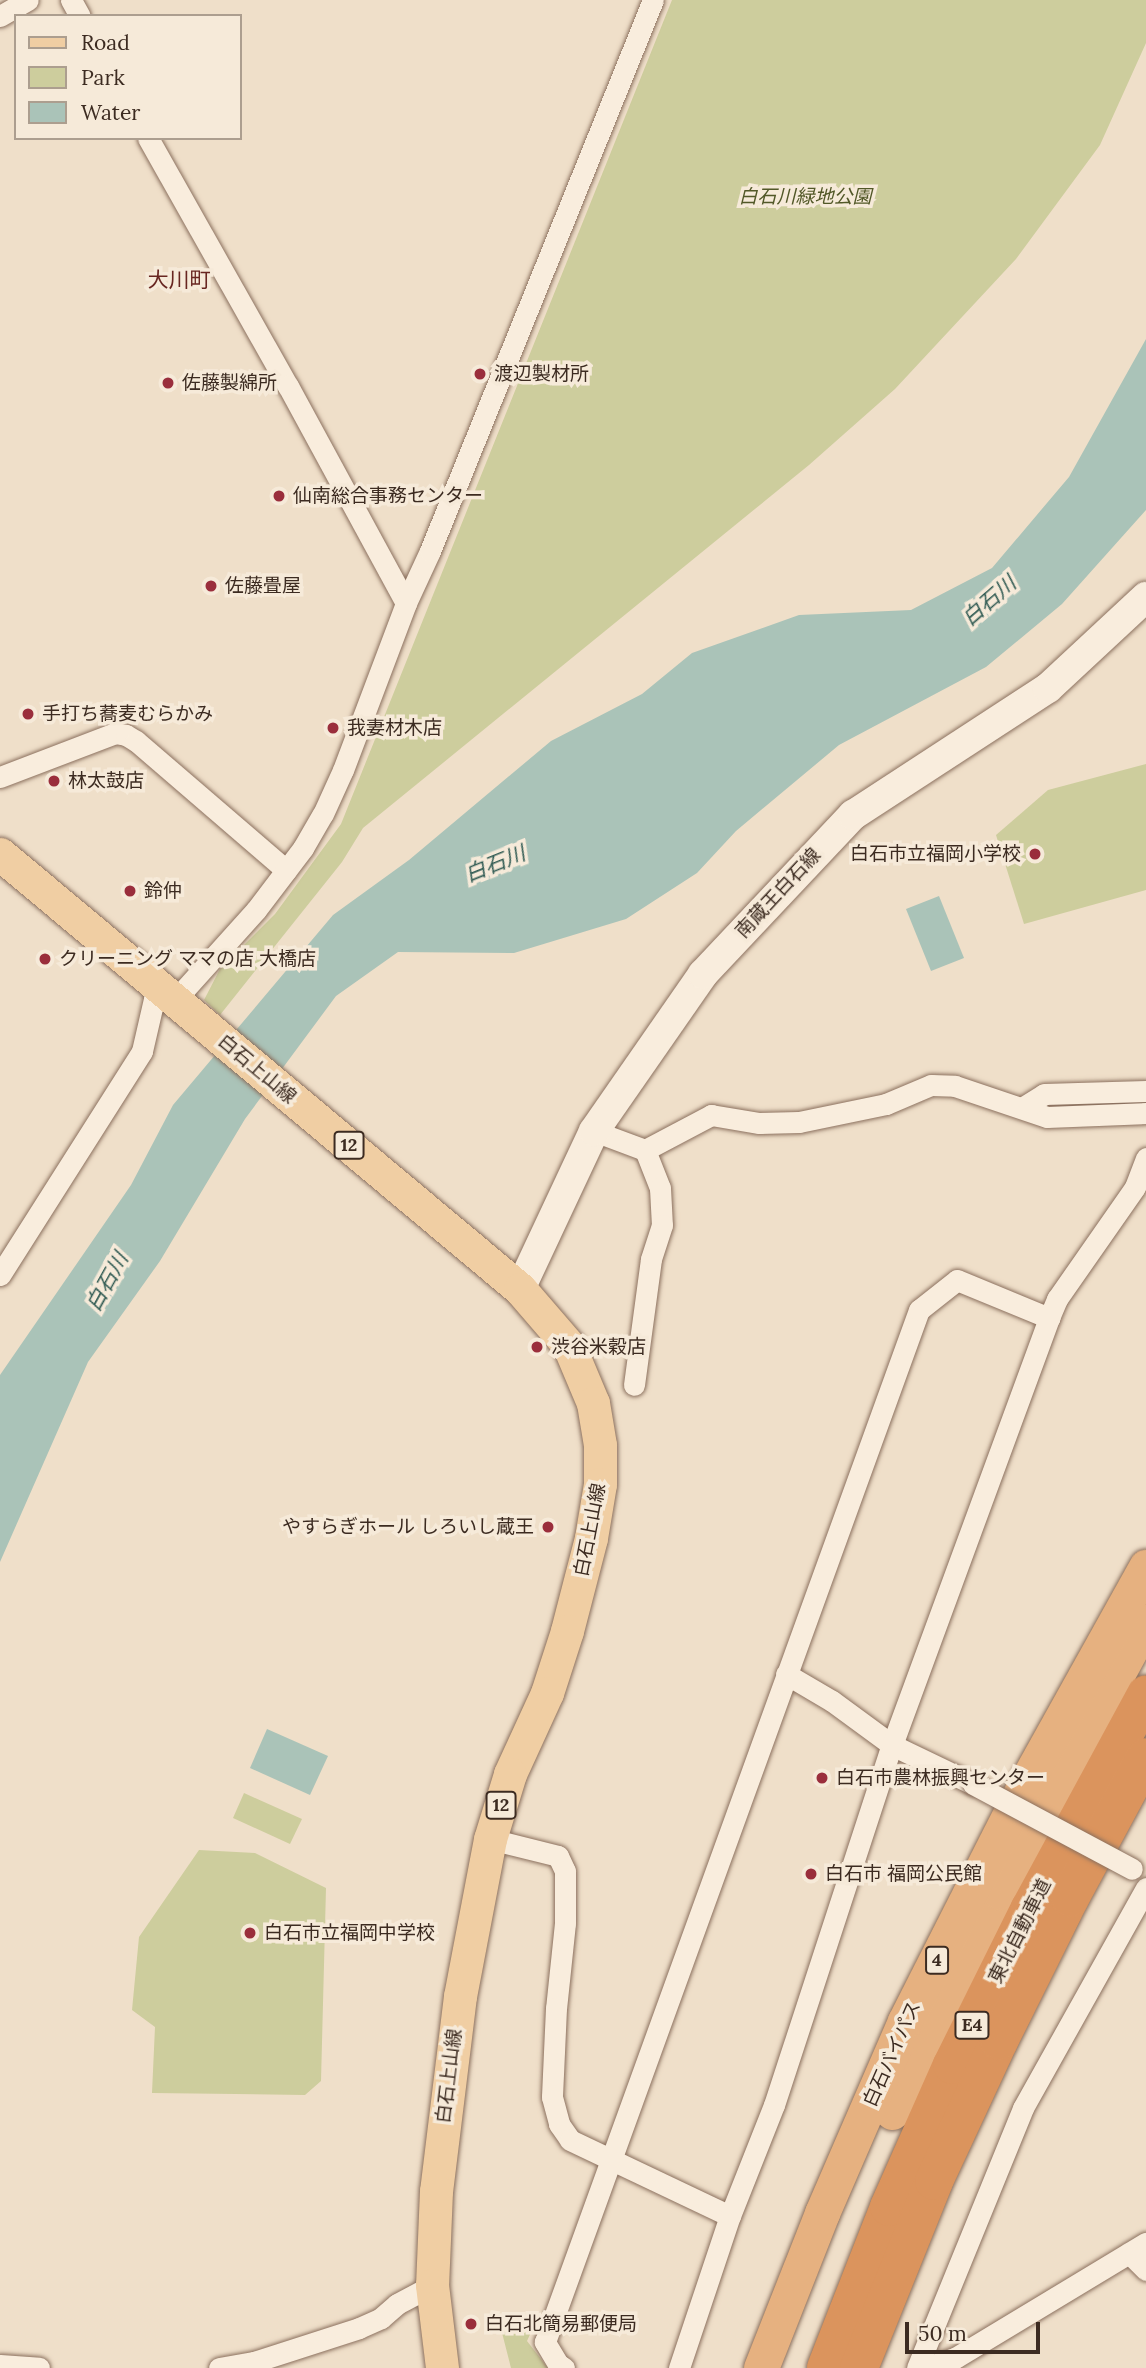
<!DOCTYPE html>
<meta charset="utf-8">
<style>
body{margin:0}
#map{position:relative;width:1146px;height:2368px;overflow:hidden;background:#efdfc9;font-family:Lora,"Noto Sans JP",serif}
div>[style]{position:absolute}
.green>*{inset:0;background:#cdcd9d}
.water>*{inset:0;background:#aac3b8}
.roads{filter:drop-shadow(0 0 2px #8b705e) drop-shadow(0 0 2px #8b705e)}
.minor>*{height:21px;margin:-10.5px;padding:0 10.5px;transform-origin:10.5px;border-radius:10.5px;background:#f9eddd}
.secondary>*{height:30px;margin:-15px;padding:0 15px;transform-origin:15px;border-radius:15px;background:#f9eddd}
.primary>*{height:33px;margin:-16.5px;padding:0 16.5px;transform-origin:16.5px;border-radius:16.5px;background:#f0cea3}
.trunk>*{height:35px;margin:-17.5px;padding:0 17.5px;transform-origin:17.5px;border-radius:17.5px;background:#e6b180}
.motorway>*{height:38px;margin:-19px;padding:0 19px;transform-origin:19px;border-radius:19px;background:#db945d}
.bridges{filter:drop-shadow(0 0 2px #8b705e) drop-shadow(0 0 2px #8b705e)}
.minor-bridge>*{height:21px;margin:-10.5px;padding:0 10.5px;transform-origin:10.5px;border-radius:10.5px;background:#f9eddd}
.dots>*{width:19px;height:19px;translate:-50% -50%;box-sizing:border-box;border:4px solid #f6ead9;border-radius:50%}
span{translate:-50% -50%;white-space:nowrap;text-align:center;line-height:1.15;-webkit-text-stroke:7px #f6ead9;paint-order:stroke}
.shield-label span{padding:2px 5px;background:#f6ead9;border:2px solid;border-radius:5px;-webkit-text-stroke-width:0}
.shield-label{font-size:18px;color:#3c2b21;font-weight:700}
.park-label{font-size:19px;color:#525828;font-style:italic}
.poi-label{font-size:19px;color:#3c2b21}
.left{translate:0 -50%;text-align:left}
.right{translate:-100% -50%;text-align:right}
.street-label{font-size:19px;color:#3c2b21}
.neighbourhood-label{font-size:21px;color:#682621}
.water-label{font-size:21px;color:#315b53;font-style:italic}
.legend{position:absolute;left:14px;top:14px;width:228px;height:126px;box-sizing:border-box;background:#f6ead9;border:2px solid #ac9e8f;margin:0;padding:9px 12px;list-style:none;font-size:21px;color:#3c2b21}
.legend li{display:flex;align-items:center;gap:14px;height:35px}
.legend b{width:35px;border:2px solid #ac9e8f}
.scale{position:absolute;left:905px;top:2322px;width:135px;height:32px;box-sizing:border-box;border:4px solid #3c2b21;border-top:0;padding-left:9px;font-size:21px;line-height:24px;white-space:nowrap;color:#3c2b21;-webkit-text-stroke:5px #f6ead9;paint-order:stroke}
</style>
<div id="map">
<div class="green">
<div style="clip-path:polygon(672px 0,1146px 0,1146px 43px,1100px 145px,1016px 259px,895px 389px,809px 465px,363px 828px,342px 862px,220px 1015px,204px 1000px,220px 969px,275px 914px,341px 824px)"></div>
<div style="clip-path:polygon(1146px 764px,1146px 890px,1024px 924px,996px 835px,1048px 790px)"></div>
<div style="clip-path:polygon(244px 1793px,302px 1819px,290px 1844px,233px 1818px)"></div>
<div style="clip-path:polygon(199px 1850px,255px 1853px,326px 1888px,321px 2081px,305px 2095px,152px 2093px,155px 2027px,132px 2010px,139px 1937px)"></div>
<div style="clip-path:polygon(500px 2325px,532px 2330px,527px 2341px,548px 2368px,511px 2368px)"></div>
</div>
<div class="water">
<div style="clip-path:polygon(1146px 339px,1146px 510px,1062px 604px,986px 667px,839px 745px,736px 831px,697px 873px,626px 919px,514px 953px,398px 952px,336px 996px,245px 1119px,160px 1261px,88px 1362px,0 1562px,0 1375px,131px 1185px,173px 1105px,333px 915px,409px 860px,551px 741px,642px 694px,692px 653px,799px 615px,911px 610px,992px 568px,1069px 477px)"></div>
<div style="clip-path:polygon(939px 896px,964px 958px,931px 971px,906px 909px)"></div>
<div style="clip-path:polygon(267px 1729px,328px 1756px,310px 1795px,250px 1768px)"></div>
</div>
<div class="roads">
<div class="minor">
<div style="left:71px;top:0;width:18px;rotate:61deg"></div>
<div style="left:0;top:16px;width:32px;rotate:-30deg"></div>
<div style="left:148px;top:138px;width:285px;rotate:60.6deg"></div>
<div style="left:288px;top:386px;width:247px;rotate:61.5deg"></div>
<div style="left:0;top:777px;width:123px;rotate:-20.9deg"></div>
<div style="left:115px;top:733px;width:11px;rotate:10deg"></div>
<div style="left:126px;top:735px;width:12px;rotate:31deg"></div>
<div style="left:136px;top:741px;width:198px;rotate:40.7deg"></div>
<div style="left:175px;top:1000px;width:121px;rotate:-48deg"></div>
<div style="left:256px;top:910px;width:78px;rotate:-52.8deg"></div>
<div style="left:303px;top:848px;width:39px;rotate:-60deg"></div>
<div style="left:323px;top:814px;width:48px;rotate:-65.6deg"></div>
<div style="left:343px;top:770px;width:178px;rotate:-69.3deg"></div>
<div style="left:406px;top:603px;width:57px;rotate:-65.2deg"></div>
<div style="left:430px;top:551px;width:594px;rotate:-67.97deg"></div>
<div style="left:1022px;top:1108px;width:26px;rotate:-32deg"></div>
<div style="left:1044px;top:1094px;width:102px;rotate:-1.7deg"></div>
<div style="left:594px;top:1131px;width:54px;rotate:20.4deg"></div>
<div style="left:645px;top:1150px;width:41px;rotate:68.5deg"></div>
<div style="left:660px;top:1188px;width:37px;rotate:87deg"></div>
<div style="left:662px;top:1225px;width:36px;rotate:108deg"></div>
<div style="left:651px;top:1259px;width:127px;rotate:97.7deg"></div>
<div style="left:645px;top:1150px;width:75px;rotate:-27.9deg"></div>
<div style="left:711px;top:1115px;width:49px;rotate:9.5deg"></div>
<div style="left:759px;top:1123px;width:40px;rotate:-1.4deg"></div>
<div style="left:799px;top:1122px;width:89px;rotate:-11.7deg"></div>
<div style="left:886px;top:1104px;width:49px;rotate:-22.9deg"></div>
<div style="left:931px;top:1085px;width:24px;rotate:2deg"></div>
<div style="left:955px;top:1086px;width:97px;rotate:18.6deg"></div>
<div style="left:1047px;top:1117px;width:99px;rotate:-2.3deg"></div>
<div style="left:0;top:1275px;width:265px;rotate:-57.6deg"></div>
<div style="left:142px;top:1051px;width:53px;rotate:-77deg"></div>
<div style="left:154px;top:999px;width:12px;rotate:-55deg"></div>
<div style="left:786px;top:1674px;width:53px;rotate:30.4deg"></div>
<div style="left:832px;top:1701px;width:74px;rotate:36.3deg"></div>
<div style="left:892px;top:1745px;width:90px;rotate:25.7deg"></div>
<div style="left:490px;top:1839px;width:70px;rotate:14deg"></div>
<div style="left:558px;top:1856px;width:17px;rotate:65deg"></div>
<div style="left:565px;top:1871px;width:52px;rotate:90deg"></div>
<div style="left:565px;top:1923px;width:85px;rotate:96deg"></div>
<div style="left:556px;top:2008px;width:89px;rotate:92.6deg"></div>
<div style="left:552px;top:2097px;width:28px;rotate:75deg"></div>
<div style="left:559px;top:2124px;width:19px;rotate:55deg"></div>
<div style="left:570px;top:2140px;width:177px;rotate:25.4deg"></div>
<div style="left:1129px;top:2253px;width:24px;rotate:45deg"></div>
<div style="left:0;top:2365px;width:39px;rotate:4deg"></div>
<div style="left:219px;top:2368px;width:36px;rotate:-10deg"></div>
<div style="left:254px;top:2362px;width:110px;rotate:-17.9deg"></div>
<div style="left:359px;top:2328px;width:24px;rotate:-24deg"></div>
<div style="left:381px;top:2318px;width:21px;rotate:-41deg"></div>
<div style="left:397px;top:2304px;width:40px;rotate:-28deg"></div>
<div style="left:564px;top:2368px;width:7px;rotate:-146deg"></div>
<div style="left:558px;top:2364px;width:26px;rotate:-121deg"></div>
<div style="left:545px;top:2342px;width:1098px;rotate:-70.08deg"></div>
<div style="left:919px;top:1310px;width:48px;rotate:-38.3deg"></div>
<div style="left:957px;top:1280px;width:100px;rotate:22.4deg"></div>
<div style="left:679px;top:2368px;width:160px;rotate:-71.5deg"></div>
<div style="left:730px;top:2216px;width:119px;rotate:-68.4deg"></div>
<div style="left:774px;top:2105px;width:379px;rotate:-71.9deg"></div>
<div style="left:892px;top:1745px;width:455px;rotate:-69.8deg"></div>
<div style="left:1049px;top:1318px;width:21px;rotate:-67deg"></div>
<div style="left:1057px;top:1299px;width:136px;rotate:-55.1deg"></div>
<div style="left:1135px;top:1187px;width:31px;rotate:-69deg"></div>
<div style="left:917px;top:2368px;width:281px;rotate:-67.8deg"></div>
<div style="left:1023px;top:2108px;width:252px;rotate:-60.8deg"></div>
<div style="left:924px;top:2368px;width:33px;rotate:-18deg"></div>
<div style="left:955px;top:2358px;width:223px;rotate:-31.1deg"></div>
</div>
<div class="secondary">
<div style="left:520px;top:1289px;width:174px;rotate:-64.9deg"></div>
<div style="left:594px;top:1131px;width:191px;rotate:-55.2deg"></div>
<div style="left:703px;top:974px;width:219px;rotate:-46.7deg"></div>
<div style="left:853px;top:815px;width:233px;rotate:-33.1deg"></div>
<div style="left:1048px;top:688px;width:134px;rotate:-42.9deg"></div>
</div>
<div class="primary">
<div style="left:0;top:854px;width:678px;rotate:39.91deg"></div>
<div style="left:520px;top:1289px;width:75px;rotate:49.3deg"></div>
<div style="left:569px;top:1346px;width:62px;rotate:67.2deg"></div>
<div style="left:593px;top:1403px;width:43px;rotate:80.5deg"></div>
<div style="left:600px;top:1445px;width:39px;rotate:90deg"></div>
<div style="left:600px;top:1484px;width:55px;rotate:99.5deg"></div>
<div style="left:591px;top:1538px;width:96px;rotate:104.5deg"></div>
<div style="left:567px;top:1631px;width:65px;rotate:107.9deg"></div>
<div style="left:547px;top:1693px;width:89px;rotate:114.6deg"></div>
<div style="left:510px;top:1774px;width:68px;rotate:107.1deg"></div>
<div style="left:490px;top:1839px;width:160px;rotate:100.8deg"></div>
<div style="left:460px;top:1996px;width:196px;rotate:97deg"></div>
<div style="left:436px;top:2191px;width:94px;rotate:92.4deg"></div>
<div style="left:432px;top:2285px;width:84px;rotate:83.1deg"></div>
</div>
<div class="trunk">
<div style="left:892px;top:2112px;width:245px;rotate:-64.1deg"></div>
<div style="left:999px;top:1892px;width:308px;rotate:-61.5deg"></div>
<div style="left:761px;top:2368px;width:167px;rotate:-68.5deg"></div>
<div style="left:822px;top:2213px;width:209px;rotate:-66.6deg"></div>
<div style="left:905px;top:2021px;width:263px;rotate:-63.1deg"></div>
<div style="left:1024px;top:1786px;width:251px;rotate:-60.9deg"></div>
</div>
<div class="motorway">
<div style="left:826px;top:2368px;width:173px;rotate:-68.6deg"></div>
<div style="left:889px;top:2207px;width:155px;rotate:-66.1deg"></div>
<div style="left:952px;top:2065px;width:175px;rotate:-63.6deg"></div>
<div style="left:1030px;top:1908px;width:243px;rotate:-61.5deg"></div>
<div style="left:859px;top:2368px;width:201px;rotate:-68.1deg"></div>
<div style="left:934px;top:2181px;width:154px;rotate:-65.1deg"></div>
<div style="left:999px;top:2041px;width:160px;rotate:-63.6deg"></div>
<div style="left:1070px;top:1898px;width:160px;rotate:-61.7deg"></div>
</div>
</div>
<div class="bridges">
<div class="minor-bridge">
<div style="left:973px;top:1784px;width:180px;rotate:28.1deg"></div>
</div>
</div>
<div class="dots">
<div style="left:480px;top:374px;background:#9a2e3c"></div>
<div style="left:168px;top:383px;background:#9a2e3c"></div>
<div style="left:279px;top:496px;background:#9a2e3c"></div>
<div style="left:211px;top:586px;background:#9a2e3c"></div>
<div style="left:28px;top:714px;background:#9a2e3c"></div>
<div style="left:333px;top:728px;background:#9a2e3c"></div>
<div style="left:54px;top:781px;background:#9a2e3c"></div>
<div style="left:1035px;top:854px;background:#9a2e3c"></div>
<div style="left:130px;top:891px;background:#9a2e3c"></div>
<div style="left:45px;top:959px;background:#9a2e3c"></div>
<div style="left:537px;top:1347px;background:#9a2e3c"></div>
<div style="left:548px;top:1527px;background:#9a2e3c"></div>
<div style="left:822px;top:1778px;background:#9a2e3c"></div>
<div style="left:811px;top:1874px;background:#9a2e3c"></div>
<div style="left:250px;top:1933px;background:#9a2e3c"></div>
<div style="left:471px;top:2324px;background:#9a2e3c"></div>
</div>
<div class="shield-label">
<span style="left:349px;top:1145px">12</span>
<span style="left:501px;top:1805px">12</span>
<span style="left:937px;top:1960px">4</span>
<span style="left:972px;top:2025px">E4</span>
</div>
<div class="park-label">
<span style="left:805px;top:197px">白石川緑地公園</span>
</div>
<div class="poi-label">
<span class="left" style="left:494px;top:374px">渡辺製材所</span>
<span class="left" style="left:182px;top:383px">佐藤製綿所</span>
<span class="left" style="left:293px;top:496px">仙南総合事務センター</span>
<span class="left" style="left:225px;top:586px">佐藤畳屋</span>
<span class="left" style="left:42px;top:714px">手打ち蕎麦むらかみ</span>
<span class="left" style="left:347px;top:728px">我妻材木店</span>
<span class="left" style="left:68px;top:781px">林太鼓店</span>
<span class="right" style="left:1021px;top:854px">白石市立福岡小学校</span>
<span class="left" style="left:144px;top:891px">鈴仲</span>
<span class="left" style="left:59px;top:959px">クリーニング ママの店 大橋店</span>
<span class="left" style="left:551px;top:1347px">渋谷米穀店</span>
<span class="right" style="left:534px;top:1527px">やすらぎホール しろいし蔵王</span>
<span class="left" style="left:836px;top:1778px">白石市農林振興センター</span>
<span class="left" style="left:825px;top:1874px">白石市 福岡公民館</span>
<span class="left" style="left:264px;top:1933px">白石市立福岡中学校</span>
<span class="left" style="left:485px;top:2324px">白石北簡易郵便局</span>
</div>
<div class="street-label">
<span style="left:778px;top:893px;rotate:-47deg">南蔵王白石線</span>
<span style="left:257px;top:1069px;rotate:40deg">白石上山線</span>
<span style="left:590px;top:1530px;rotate:-79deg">白石上山線</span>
<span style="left:1020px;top:1931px;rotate:-63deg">東北自動車道</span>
<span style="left:892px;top:2054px;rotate:-66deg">白石バイパス</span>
<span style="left:449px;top:2076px;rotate:-83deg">白石上山線</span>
</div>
<div class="neighbourhood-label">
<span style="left:179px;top:280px">大川町</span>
</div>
<div class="water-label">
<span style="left:989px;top:601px;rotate:-41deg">白石川</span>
<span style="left:495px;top:864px;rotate:-22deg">白石川</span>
<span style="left:107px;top:1282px;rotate:-61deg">白石川</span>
</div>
<ul class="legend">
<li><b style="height:9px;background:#f0cea3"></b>Road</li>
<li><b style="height:19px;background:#cdcd9d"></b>Park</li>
<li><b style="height:19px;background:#aac3b8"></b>Water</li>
</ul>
<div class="scale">50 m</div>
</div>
